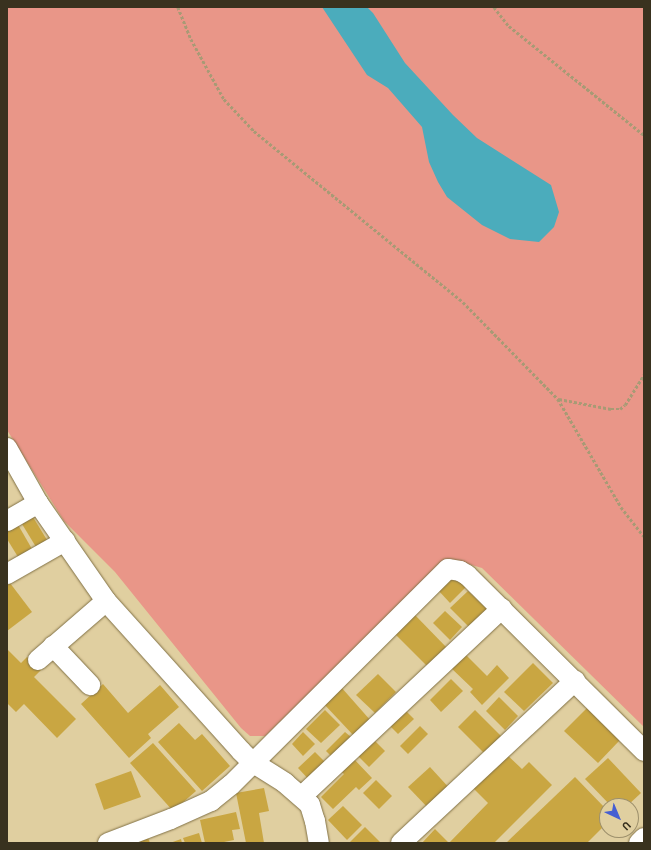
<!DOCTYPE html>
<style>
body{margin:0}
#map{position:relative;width:651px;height:850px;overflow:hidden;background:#e0cfa0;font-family:Barlow,sans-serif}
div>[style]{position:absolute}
.green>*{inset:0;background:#e99688}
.water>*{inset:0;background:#4bacbc}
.building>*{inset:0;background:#c9a642}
.path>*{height:2.5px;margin-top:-1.25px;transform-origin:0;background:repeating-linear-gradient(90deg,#a89a75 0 3px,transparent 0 5px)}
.roads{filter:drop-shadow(0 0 1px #817146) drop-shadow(0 0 1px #817146)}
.minor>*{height:20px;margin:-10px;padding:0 10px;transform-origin:10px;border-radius:10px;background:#fff}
span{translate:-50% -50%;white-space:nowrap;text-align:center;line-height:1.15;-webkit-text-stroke:3px #e0cfa0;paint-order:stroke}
.frame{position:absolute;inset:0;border:8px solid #39321f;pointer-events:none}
.north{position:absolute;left:599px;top:798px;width:40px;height:40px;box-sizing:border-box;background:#e0cfa0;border:1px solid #9d906c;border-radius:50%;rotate:136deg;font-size:11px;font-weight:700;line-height:16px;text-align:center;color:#39321f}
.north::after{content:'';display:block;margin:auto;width:14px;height:18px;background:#455ed2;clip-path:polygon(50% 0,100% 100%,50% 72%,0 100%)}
</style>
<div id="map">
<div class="green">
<div style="clip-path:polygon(7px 7px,644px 7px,644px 727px,482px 568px,468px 564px,444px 564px,265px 736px,250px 736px,241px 728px,115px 572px,64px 521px,7px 430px)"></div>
</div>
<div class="water">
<div style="clip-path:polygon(322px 7px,367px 7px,373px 13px,405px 63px,453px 115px,477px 138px,551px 185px,559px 212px,554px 227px,539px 242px,510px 239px,482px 225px,447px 197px,438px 182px,429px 162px,422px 127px,388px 88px,367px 75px)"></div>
</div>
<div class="building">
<div style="clip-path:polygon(33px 517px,47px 540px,36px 547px,22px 524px)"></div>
<div style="clip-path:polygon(17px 523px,32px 549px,18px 557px,7px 539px,7px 529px)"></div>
<div style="clip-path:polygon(456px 573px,468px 585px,450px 603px,438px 590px)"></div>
<div style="clip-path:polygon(10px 583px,32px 612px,7px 631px,7px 586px)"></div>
<div style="clip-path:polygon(468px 591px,490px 612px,472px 630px,450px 608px)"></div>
<div style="clip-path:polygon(445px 611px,462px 627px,450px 640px,433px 623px)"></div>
<div style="clip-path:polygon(414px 614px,449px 650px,430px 669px,394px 633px)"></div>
<div style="clip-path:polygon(7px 649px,21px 663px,27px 657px,41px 670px,34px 677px,76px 719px,57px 738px,24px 704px,16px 712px,7px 703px)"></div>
<div style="clip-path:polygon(464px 653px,487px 676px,497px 665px,509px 678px,482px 705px,470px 692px,473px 689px,450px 667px)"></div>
<div style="clip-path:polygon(533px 663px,553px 683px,524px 711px,504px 692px)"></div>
<div style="clip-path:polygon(378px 674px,396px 692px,375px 713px,356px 695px)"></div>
<div style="clip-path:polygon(451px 679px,463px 691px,441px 712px,430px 700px)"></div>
<div style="clip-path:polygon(103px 684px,128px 713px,160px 685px,179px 707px,148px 734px,151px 738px,129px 758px,81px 704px)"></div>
<div style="clip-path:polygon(341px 687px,371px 721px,354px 736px,323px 703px)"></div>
<div style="clip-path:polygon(499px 697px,518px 716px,505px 730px,486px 711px)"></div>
<div style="clip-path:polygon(403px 708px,414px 719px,398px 734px,387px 723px)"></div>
<div style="clip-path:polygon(587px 708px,620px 740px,598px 763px,564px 731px)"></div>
<div style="clip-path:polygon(325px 710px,340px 725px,321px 743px,306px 729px)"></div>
<div style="clip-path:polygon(475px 710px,503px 738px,486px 755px,458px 727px)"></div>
<div style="clip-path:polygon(179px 723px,195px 740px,202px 734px,230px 766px,202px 791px,158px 742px)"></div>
<div style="clip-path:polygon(420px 726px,428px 734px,408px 754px,400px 746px)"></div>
<div style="clip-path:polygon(303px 732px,315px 744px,303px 756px,292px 744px)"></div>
<div style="clip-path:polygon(345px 732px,357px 742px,337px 762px,326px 751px)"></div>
<div style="clip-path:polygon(372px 738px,385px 751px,369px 767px,356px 754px)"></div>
<div style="clip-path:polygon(153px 743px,196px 791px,173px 811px,130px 763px)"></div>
<div style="clip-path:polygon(315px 752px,330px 767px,313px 784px,298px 768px)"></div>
<div style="clip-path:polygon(504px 752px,522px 769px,529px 762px,552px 785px,494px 843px,422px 843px,435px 829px,449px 843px,488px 803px,470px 785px)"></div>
<div style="clip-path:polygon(352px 757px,372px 778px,359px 790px,356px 787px,333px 809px,321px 797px,344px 774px,339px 770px)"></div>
<div style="clip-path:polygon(608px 758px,641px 793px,627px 806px,611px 806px,585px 779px)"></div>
<div style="clip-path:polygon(430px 767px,452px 791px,431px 811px,408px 787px)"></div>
<div style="clip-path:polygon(131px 771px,141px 797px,104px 810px,95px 784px)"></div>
<div style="clip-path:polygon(575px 777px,607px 810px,607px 823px,587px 843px,506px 843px)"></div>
<div style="clip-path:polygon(376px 780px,392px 796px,379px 809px,363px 793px)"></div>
<div style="clip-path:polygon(264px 788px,269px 811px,259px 813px,264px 843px,246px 843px,236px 793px)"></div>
<div style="clip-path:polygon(343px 806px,362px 825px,347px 840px,328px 820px)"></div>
<div style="clip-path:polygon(236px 812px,240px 829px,232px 830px,234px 840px,219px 843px,205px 843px,200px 820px)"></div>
<div style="clip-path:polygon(365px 827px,381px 843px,349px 843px)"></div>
<div style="clip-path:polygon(199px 833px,202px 843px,185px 843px,183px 838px)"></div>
<div style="clip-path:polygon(147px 835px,150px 843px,127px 843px)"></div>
<div style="clip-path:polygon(181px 839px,182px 843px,170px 843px)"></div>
</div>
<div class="path">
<div style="left:178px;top:7px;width:35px;rotate:68deg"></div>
<div style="left:191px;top:39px;width:68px;rotate:61.2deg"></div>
<div style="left:224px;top:99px;width:44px;rotate:46.8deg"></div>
<div style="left:254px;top:131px;width:270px;rotate:39.3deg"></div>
<div style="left:463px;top:302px;width:136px;rotate:45.6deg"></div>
<div style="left:558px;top:399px;width:125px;rotate:59.7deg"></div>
<div style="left:621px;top:507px;width:37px;rotate:52deg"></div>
<div style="left:494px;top:7px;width:24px;rotate:52deg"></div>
<div style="left:509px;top:26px;width:174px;rotate:38.9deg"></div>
<div style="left:559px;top:399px;width:53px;rotate:10.9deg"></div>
<div style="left:611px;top:409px;width:9px"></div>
<div style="left:620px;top:409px;width:6px;rotate:-39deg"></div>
<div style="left:625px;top:405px;width:36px;rotate:-58deg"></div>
</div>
<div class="roads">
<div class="minor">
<div style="left:7px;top:448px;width:63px;rotate:60.6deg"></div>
<div style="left:38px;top:503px;width:119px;rotate:55.2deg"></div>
<div style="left:106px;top:601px;width:202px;rotate:48deg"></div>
<div style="left:241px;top:751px;width:16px;rotate:45deg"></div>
<div style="left:252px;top:762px;width:39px;rotate:32deg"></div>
<div style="left:285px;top:783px;width:33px;rotate:41deg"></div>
<div style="left:310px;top:805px;width:17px;rotate:73deg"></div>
<div style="left:315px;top:821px;width:22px;rotate:80deg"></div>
<div style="left:7px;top:521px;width:36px;rotate:-30deg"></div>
<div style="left:7px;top:574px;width:67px;rotate:-29.6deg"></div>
<div style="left:53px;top:646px;width:54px;rotate:46.5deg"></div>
<div style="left:38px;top:660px;width:90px;rotate:-40.9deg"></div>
<div style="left:302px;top:796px;width:274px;rotate:-43.2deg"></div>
<div style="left:108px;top:843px;width:67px;rotate:-20.9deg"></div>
<div style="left:171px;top:819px;width:44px;rotate:-24.2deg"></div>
<div style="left:211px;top:801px;width:26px;rotate:-39deg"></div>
<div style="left:231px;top:785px;width:306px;rotate:-44.9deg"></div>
<div style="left:448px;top:569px;width:12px;rotate:9deg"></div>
<div style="left:460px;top:571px;width:8px;rotate:30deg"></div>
<div style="left:467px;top:575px;width:250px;rotate:44.8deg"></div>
<div style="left:401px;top:843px;width:238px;rotate:-43deg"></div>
<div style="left:639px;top:843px;width:7px;rotate:-45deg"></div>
</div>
</div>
<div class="frame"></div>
<div class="north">U</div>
</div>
